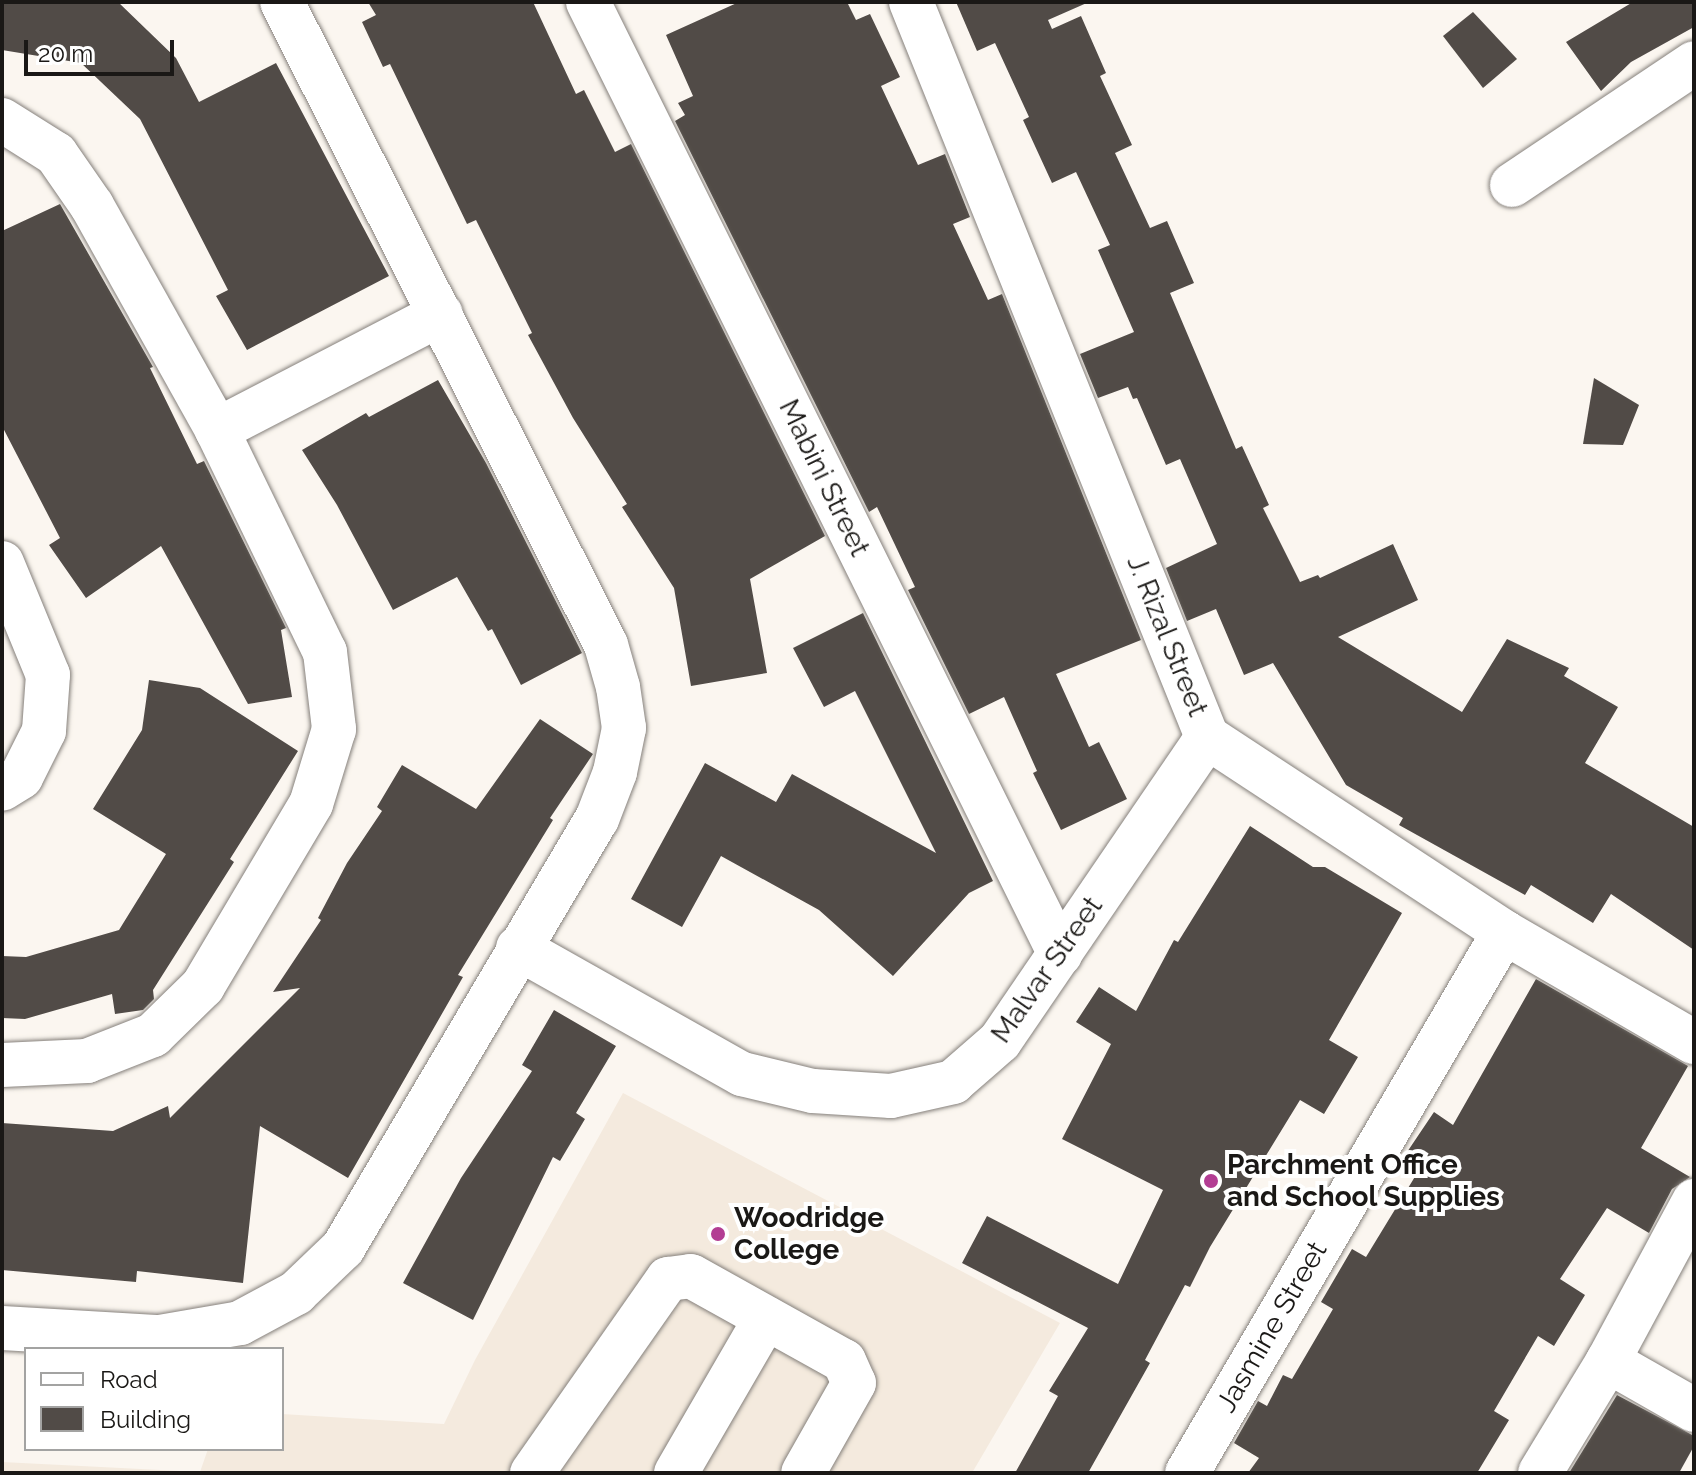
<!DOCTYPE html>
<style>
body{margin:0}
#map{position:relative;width:1696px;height:1475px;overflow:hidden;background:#fbf6f0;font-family:Raleway,sans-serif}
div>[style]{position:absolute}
.built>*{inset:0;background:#f4eade}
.building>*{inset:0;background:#514b47}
.roads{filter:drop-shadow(0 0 2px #85807b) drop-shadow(0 0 2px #85807b)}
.minor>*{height:44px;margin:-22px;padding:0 22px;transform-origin:22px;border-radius:22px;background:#fff}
.dots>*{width:22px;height:22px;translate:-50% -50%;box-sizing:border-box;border:4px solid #fff;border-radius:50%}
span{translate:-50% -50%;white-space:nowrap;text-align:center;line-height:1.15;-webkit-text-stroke:8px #fff;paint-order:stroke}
.street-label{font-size:28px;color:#1a1816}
.poi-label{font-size:28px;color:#1a1816;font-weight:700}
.left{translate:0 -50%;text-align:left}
.frame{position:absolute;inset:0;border:4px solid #1a1816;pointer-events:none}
.legend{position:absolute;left:24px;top:1347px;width:260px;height:104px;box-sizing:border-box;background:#fff;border:2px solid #a3a3a2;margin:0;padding:10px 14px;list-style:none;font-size:24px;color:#1a1816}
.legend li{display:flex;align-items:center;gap:16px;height:40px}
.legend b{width:40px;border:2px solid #a3a3a2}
.scale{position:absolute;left:24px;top:40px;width:150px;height:36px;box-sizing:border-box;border:4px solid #1a1816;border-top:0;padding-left:10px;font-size:24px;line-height:28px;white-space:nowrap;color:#1a1816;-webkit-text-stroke:6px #fff;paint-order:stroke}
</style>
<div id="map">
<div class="built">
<div style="clip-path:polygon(623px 1093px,1060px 1323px,972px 1473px,2px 1473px,2px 1462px,200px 1472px,208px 1449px,282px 1449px,282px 1414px,444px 1424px,475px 1360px)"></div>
</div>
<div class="building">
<div style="clip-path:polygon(2px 2px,118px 2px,176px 58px,199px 102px,276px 63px,389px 276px,247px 350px,216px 296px,228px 290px,140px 119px,81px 63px,2px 50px)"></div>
<div style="clip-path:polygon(368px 2px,533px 2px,576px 94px,584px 90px,615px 152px,631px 144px,825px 536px,750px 579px,767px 673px,691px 686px,674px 588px,622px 507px,627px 504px,573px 418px,528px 335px,532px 333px,476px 220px,467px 224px,390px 64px,383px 67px,362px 22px,376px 15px)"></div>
<div style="clip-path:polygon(739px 2px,847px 2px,856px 20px,870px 14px,900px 77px,881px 86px,918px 165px,945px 154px,970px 217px,953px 224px,988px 300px,1002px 294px,1141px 640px,1056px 674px,1089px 747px,1099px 742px,1127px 799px,1061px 830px,1033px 773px,1037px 771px,1004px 697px,969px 714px,908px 590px,915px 587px,877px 507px,869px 512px,675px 121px,685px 115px,678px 103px,693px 96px,666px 35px)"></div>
<div style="clip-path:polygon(956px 2px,1089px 2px,1048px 20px,1052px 29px,1081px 16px,1106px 73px,1100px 76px,1132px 145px,1115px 153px,1150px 228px,1167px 221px,1194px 283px,1170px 293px,1236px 449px,1242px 446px,1269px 505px,1263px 508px,1300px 582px,1318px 575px,1320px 578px,1393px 544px,1418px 600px,1338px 637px,1462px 712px,1507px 639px,1569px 668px,1564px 676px,1618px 707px,1585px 763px,1694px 827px,1694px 950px,1611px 894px,1593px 923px,1531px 885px,1525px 895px,1399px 825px,1403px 818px,1346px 785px,1273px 663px,1244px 675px,1216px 609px,1187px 621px,1166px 568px,1217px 544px,1180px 459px,1166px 465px,1137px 398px,1133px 399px,1128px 387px,1098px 398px,1080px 354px,1134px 332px,1098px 250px,1110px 245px,1076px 172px,1052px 183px,1023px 120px,1029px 117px,995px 43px,977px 51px)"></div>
<div style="clip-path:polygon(1633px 2px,1694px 2px,1694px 27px,1631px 62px,1601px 91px,1566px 42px)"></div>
<div style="clip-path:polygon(1473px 12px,1517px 59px,1483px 88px,1443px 36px)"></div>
<div style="clip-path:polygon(60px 204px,153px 367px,150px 368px,197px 464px,204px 461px,286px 628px,281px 630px,292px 697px,248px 704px,161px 546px,86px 598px,49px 545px,60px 538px,2px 426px,2px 231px)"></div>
<div style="clip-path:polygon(1594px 378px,1639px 405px,1623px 445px,1583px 444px)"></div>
<div style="clip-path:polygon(438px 380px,486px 463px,582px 653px,521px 685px,492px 629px,488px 631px,457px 577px,393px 610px,337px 505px,302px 450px,366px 413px,369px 417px)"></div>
<div style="clip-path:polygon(863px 613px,993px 881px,969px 893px,893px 976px,819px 910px,721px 856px,682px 927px,631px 899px,705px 763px,776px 802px,792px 774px,936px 853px,855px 691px,824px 707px,793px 648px)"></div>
<div style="clip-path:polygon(149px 680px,200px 688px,298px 751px,230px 859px,234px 862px,153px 990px,154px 999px,143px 1010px,115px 1014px,112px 994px,25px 1019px,2px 1018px,2px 956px,26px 957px,119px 930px,166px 854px,93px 809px,142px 730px)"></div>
<div style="clip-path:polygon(540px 719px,593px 754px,550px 818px,553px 820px,458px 975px,463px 977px,348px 1178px,260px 1126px,243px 1283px,137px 1271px,136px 1282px,2px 1270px,2px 1123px,113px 1131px,168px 1106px,170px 1118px,300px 988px,273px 992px,321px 920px,318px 918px,347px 863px,382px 811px,377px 807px,402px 765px,476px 809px)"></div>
<div style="clip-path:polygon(1250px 826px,1313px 867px,1325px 867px,1402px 913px,1329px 1040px,1358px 1057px,1324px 1114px,1300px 1100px,1210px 1247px,1190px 1287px,1185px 1285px,1145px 1360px,1150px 1363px,1088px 1473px,1015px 1473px,1058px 1396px,1049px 1391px,1088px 1328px,962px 1263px,987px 1216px,1118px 1284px,1163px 1190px,1062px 1139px,1111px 1044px,1076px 1022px,1099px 987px,1136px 1011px,1174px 940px,1178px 942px)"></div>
<div style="clip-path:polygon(1536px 979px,1688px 1066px,1641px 1148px,1690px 1177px,1672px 1189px,1649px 1233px,1607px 1208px,1560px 1279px,1585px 1295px,1554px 1346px,1538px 1336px,1494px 1411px,1509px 1420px,1477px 1473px,1248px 1473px,1259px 1458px,1234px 1443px,1258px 1401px,1267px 1406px,1283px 1375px,1292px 1379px,1333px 1309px,1321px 1302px,1352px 1249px,1366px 1257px,1416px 1175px,1399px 1164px,1434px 1112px,1453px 1125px)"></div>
<div style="clip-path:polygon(554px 1010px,616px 1046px,576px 1113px,585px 1119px,560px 1161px,553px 1157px,473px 1320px,403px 1283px,461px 1178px,532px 1071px,522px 1065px)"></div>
<div style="clip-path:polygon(1617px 1395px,1694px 1436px,1694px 1446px,1679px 1473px,1569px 1473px)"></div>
</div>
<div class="roads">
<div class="minor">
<div style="left:588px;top:2px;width:1063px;rotate:63.63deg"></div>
<div style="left:911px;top:2px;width:792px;rotate:68.06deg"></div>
<div style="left:1207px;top:737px;width:355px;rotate:33.3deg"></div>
<div style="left:1504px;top:932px;width:220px;rotate:30.1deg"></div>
<div style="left:2px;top:120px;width:64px;rotate:32.2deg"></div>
<div style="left:56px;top:154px;width:63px;rotate:55.3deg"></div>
<div style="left:92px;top:206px;width:257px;rotate:60.8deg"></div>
<div style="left:217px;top:430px;width:247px;rotate:64.1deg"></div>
<div style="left:325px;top:652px;width:78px;rotate:83.3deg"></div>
<div style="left:334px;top:729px;width:78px;rotate:107deg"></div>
<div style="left:311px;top:804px;width:212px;rotate:120.7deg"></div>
<div style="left:203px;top:986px;width:70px;rotate:135.6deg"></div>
<div style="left:153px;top:1035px;width:71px;rotate:158.5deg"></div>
<div style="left:87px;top:1061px;width:85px;rotate:177.3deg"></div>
<div style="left:1512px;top:185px;width:219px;rotate:-33.8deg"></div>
<div style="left:217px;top:430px;width:252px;rotate:-27.4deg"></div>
<div style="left:2px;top:563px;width:121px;rotate:67.7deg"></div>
<div style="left:48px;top:675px;width:56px;rotate:94.1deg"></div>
<div style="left:44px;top:731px;width:51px;rotate:116.6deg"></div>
<div style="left:21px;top:777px;width:22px;rotate:148deg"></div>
<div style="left:518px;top:948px;width:257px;rotate:29.4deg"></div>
<div style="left:742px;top:1074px;width:73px;rotate:13.5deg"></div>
<div style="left:813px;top:1091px;width:78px;rotate:3.7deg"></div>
<div style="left:891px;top:1096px;width:64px;rotate:-12.7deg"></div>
<div style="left:953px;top:1082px;width:62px;rotate:-41.1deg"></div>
<div style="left:1000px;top:1041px;width:368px;rotate:-55.7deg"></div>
<div style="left:2px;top:1328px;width:158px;rotate:3.3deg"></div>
<div style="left:160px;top:1337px;width:81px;rotate:-9.9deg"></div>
<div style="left:240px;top:1323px;width:64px;rotate:-28.2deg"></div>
<div style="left:296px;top:1293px;width:65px;rotate:-43.8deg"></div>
<div style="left:343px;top:1248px;width:499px;rotate:-59.4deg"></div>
<div style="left:597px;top:819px;width:50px;rotate:-69deg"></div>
<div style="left:615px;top:772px;width:45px;rotate:-78.4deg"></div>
<div style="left:624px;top:728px;width:41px;rotate:-98.3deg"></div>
<div style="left:618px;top:687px;width:44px;rotate:-105.9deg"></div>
<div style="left:606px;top:645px;width:720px;rotate:-116.74deg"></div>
<div style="left:1608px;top:1361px;width:99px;rotate:29.7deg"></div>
<div style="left:532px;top:1473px;width:237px;rotate:-55deg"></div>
<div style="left:668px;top:1279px;width:23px;rotate:-7deg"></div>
<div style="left:691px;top:1276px;width:175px;rotate:29.1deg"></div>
<div style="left:844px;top:1361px;width:24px;rotate:66deg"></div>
<div style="left:854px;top:1383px;width:103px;rotate:119.5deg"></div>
<div style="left:676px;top:1473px;width:179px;rotate:-59.9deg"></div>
<div style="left:1187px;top:1473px;width:627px;rotate:-59.63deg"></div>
<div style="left:1540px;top:1473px;width:131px;rotate:-58.7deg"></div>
<div style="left:1608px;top:1361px;width:182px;rotate:-61.7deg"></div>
</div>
</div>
<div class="dots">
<div style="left:1211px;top:1181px;background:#b33d93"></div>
<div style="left:718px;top:1234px;background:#b33d93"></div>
</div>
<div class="street-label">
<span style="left:824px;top:478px;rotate:64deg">Mabini Street</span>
<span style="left:1167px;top:636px;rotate:68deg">J. Rizal Street</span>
<span style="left:1047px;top:970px;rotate:-55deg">Malvar Street</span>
<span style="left:1272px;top:1327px;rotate:-60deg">Jasmine Street</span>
</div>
<div class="poi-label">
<span class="left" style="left:1227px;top:1181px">Parchment Office<br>and School Supplies</span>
<span class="left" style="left:734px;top:1234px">Woodridge<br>College</span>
</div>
<div class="frame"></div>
<ul class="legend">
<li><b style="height:10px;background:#fff"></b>Road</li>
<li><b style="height:22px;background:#514b47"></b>Building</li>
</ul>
<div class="scale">20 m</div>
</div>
